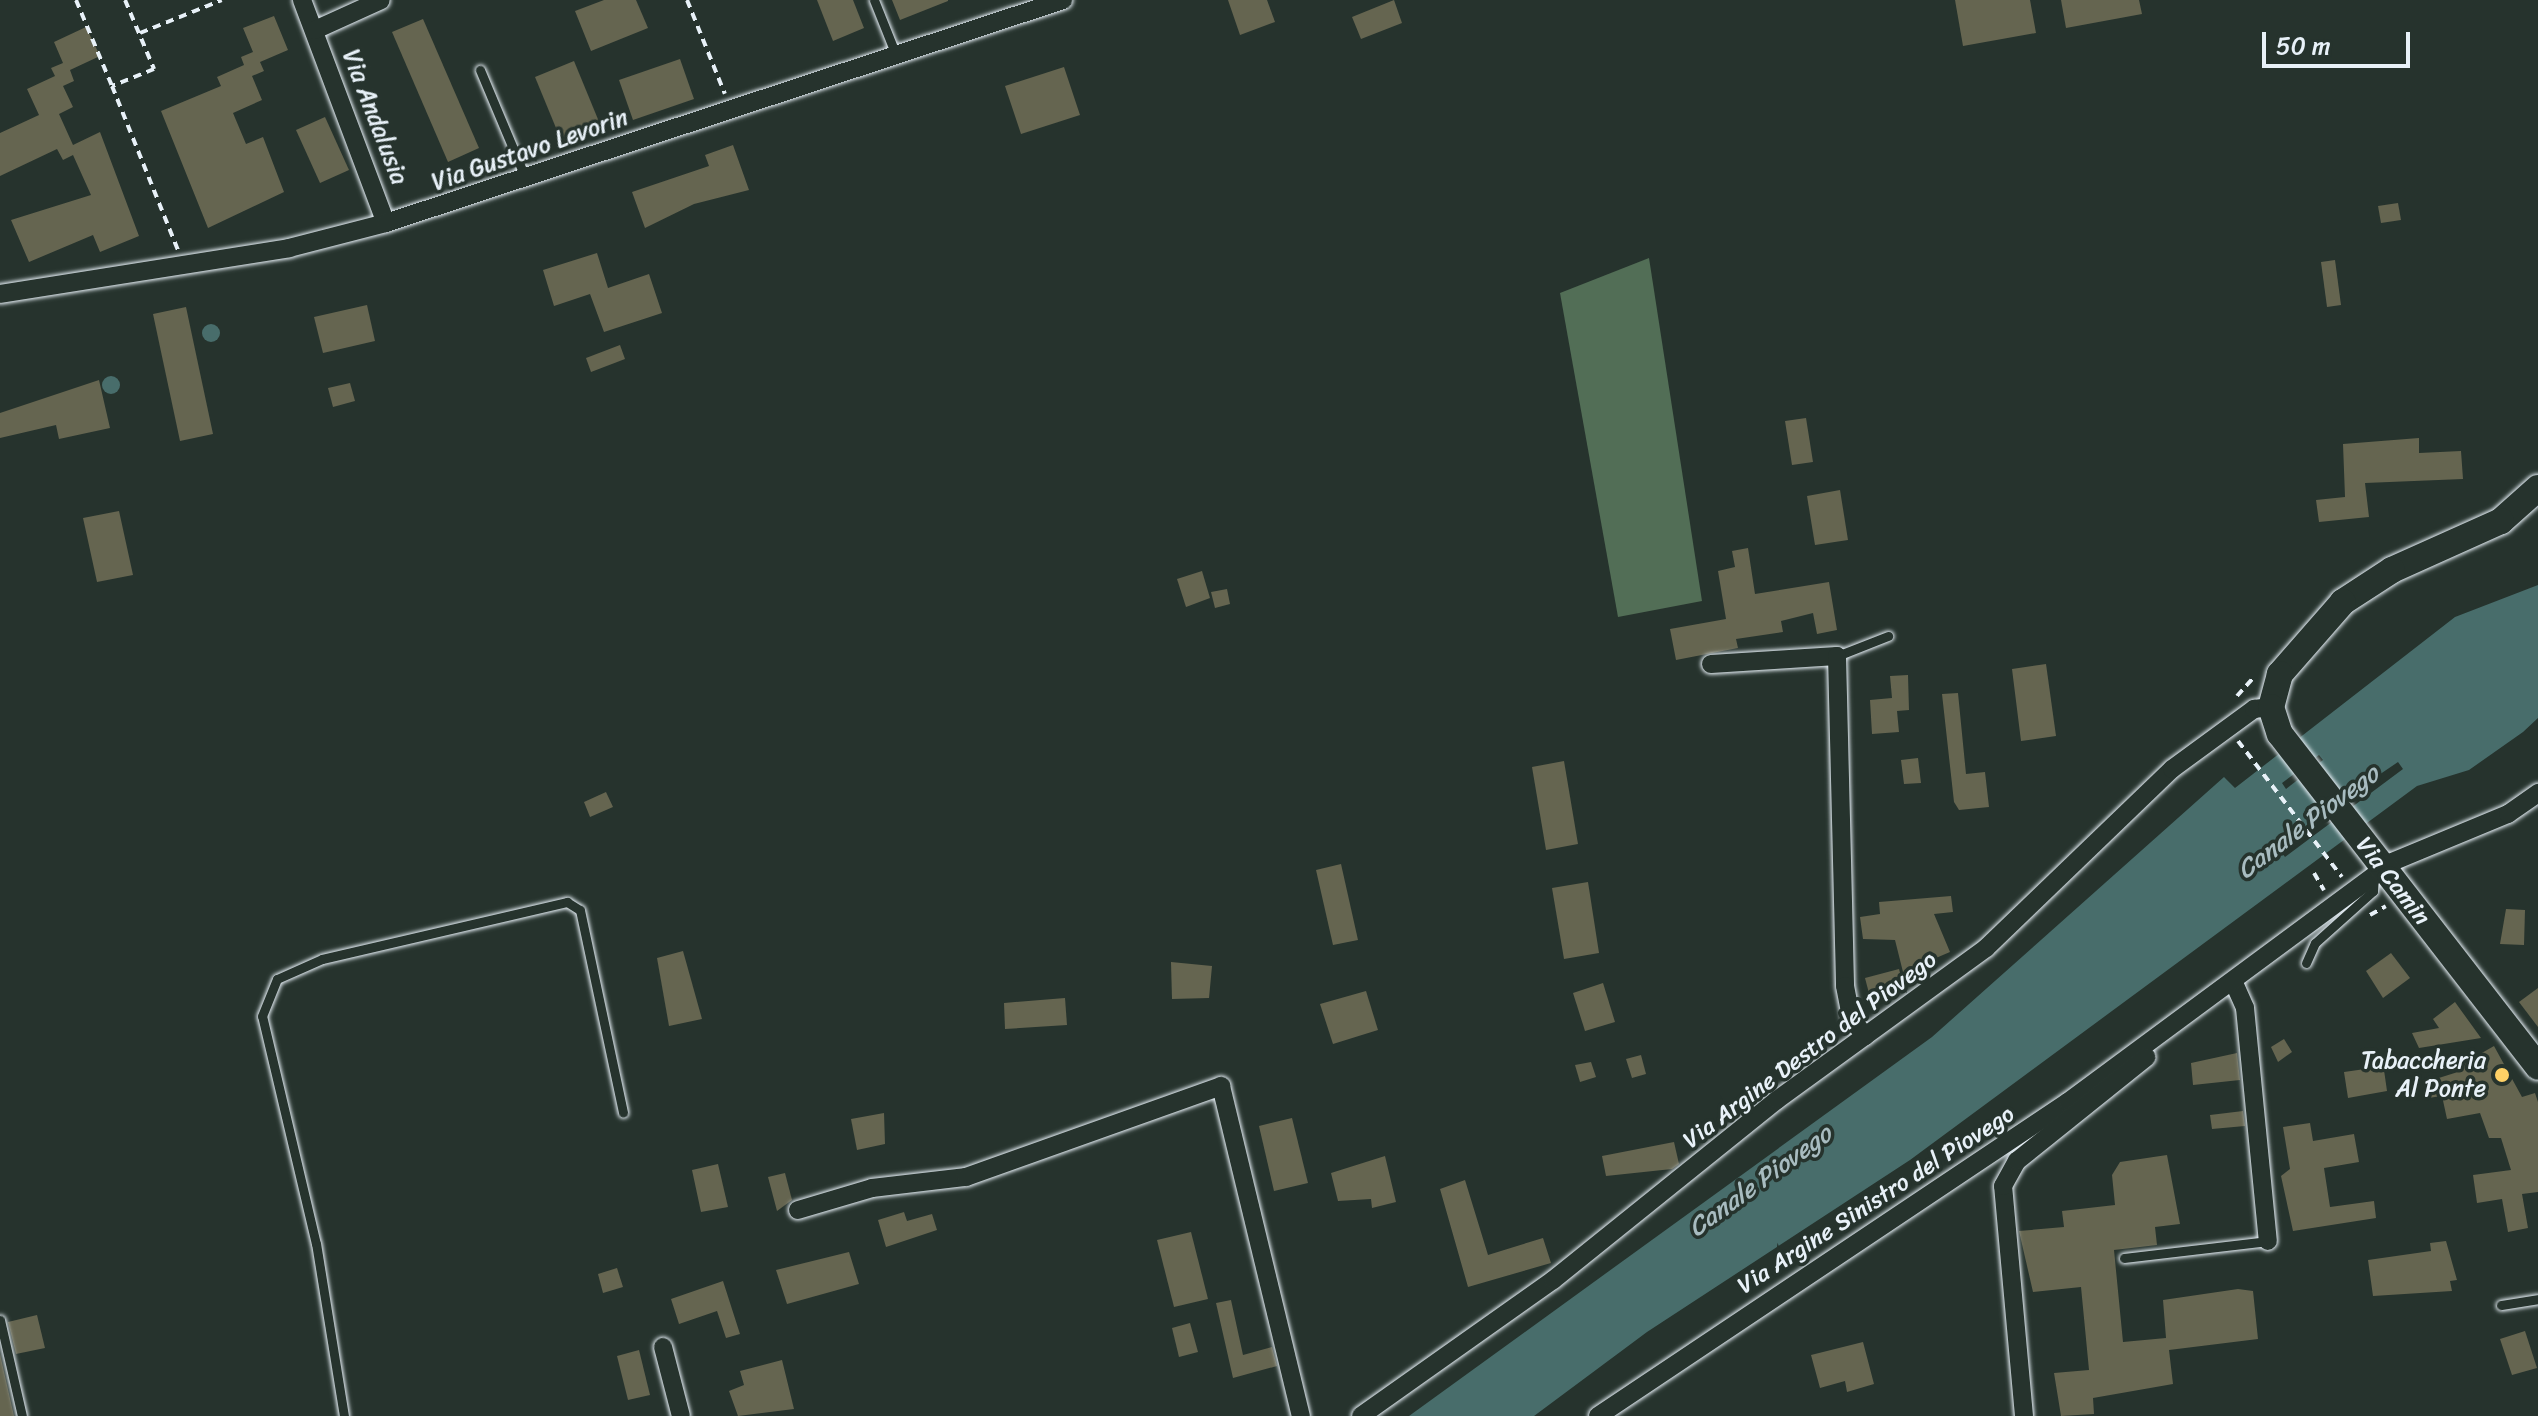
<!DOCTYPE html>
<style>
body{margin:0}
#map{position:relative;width:2538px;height:1416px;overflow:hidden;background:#26332d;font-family:Sriracha,sans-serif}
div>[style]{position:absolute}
.green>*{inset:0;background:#526e56}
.water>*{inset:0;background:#486d6b}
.round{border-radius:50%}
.building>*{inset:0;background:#656550}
.path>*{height:4px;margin-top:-2px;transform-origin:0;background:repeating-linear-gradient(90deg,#e8f1f8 0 8px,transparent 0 14px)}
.roads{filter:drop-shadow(0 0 2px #e8f1f8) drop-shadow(0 0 2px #e8f1f8)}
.lane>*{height:9px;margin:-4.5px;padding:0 4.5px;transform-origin:4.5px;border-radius:4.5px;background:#26332d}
.street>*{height:18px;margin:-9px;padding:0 9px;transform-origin:9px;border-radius:9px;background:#26332d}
.secondary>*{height:26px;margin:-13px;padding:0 13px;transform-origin:13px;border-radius:13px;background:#26332d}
.dots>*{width:22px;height:22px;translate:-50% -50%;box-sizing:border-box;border:4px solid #26332d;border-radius:50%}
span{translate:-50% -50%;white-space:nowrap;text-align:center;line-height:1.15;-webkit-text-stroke:7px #26332d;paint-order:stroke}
.street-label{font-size:24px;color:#e8f1f8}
.poi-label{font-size:24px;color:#e8f1f8}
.right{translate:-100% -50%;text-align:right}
.water-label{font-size:26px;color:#a8bcc0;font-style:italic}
.scale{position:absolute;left:2262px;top:32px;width:148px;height:36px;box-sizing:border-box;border:4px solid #e8f1f8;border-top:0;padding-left:10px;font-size:24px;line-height:28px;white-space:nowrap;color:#e8f1f8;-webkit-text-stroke:6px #26332d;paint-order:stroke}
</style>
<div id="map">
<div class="green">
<div style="clip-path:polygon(1649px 258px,1702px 601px,1618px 617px,1560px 293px)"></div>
</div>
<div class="water">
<div class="round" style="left:202px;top:324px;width:18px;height:18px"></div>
<div class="round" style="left:102px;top:376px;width:18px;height:18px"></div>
<div style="clip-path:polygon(evenodd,2538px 585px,2538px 718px,2523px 732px,2469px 770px,2417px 786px,1910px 1160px,1647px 1332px,1534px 1416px,1409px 1416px,1932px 1037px,2224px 777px,2235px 788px,2455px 617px,2538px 585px,2319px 755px,2323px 760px,2286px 789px,2282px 783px,2319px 755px,2538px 585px,2398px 762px,2403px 769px,2285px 857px,2280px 850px,2311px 821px,2398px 762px)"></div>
</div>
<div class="building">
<div style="clip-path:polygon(604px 0,636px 0,648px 28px,591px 51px,575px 11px)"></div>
<div style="clip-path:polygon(817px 0,853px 0,864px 28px,833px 41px)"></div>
<div style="clip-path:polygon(892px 0,948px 0,948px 1px,900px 20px)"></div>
<div style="clip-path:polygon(1228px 0,1267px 0,1275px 22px,1240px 35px)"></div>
<div style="clip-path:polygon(1394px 0,1402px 23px,1361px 39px,1352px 17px)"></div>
<div style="clip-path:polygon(1955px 0,2030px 0,2036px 33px,1963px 46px)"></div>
<div style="clip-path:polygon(2061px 0,2139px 0,2142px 14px,2066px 28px)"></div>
<div style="clip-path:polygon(274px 16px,288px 50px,260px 62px,264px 71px,252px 76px,262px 100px,233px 113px,246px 144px,263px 137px,284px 192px,208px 228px,161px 111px,221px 86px,217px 77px,244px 65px,241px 57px,253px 52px,243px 28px)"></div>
<div style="clip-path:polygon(423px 19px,479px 148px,448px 162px,392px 32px)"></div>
<div style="clip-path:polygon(86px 27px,100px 56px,70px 70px,74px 81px,63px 86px,73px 107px,59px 114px,73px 145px,100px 132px,139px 236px,100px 252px,93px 235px,29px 262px,11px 220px,91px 195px,73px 155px,63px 160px,57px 149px,0 176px,0 133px,39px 115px,27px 89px,55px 76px,51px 68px,63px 63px,54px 42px)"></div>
<div style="clip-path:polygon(680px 59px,694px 99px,633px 120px,619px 80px)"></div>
<div style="clip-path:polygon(574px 61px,602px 129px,563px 145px,535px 77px)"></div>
<div style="clip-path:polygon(1064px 67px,1080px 115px,1021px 134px,1005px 86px)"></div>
<div style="clip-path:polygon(325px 117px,349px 170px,320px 183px,296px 130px)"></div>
<div style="clip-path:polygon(733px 145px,749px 190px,694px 204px,645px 228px,632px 192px,709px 166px,705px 155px)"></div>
<div style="clip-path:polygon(2398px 203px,2401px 220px,2381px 223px,2378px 206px)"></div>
<div style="clip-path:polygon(597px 253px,608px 288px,649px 274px,662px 313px,604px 332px,590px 294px,554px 306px,543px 270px)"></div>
<div style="clip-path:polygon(2335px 260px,2341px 305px,2327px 307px,2321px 262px)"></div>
<div style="clip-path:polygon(367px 305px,375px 341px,323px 353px,314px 317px)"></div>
<div style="clip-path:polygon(186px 307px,213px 434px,180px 441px,153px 314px)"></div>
<div style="clip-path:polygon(620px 345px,625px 359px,591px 372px,586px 358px)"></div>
<div style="clip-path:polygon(99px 380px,110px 428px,59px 439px,56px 425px,0 438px,0 413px)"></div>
<div style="clip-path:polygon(350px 383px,355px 401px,333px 407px,328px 388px)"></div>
<div style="clip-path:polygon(1806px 418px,1813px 462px,1792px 465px,1785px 421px)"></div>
<div style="clip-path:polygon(2419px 438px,2419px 453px,2461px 451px,2463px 479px,2365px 483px,2369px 517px,2319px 522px,2316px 500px,2345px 497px,2343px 444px)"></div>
<div style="clip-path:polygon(1840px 490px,1848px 540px,1815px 545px,1807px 496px)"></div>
<div style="clip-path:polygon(119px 511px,133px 575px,97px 582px,83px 518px)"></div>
<div style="clip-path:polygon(1748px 548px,1755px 594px,1829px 582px,1837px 630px,1817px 634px,1813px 613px,1781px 621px,1783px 632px,1736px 639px,1738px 648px,1676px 660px,1670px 629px,1726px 619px,1718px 571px,1735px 567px,1732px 551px)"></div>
<div style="clip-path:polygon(1202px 571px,1210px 598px,1186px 607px,1177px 579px)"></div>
<div style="clip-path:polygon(1227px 589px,1230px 604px,1215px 608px,1211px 592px)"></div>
<div style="clip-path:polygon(2046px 664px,2056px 736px,2021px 741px,2012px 669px)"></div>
<div style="clip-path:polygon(1908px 675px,1909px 710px,1897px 711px,1899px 732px,1872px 734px,1870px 700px,1892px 698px,1890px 676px)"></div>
<div style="clip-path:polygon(1958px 693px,1966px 774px,1985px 772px,1989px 807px,1959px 810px,1954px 802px,1942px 694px)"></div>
<div style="clip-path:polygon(1918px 758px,1921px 783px,1904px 784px,1901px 760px)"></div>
<div style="clip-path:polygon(1564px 761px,1578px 844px,1546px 850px,1532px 767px)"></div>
<div style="clip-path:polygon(606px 792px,613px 807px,590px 817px,584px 802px)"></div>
<div style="clip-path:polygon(1341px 864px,1358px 940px,1333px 945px,1316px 870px)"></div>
<div style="clip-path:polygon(1588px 882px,1599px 953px,1564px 959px,1552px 888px)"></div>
<div style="clip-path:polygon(1951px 896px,1953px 912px,1934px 914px,1950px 952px,1903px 972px,1895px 940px,1863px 939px,1860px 917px,1880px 914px,1879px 902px)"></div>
<div style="clip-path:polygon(2506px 909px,2525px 910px,2524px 945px,2500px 944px)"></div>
<div style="clip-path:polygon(683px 951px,702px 1019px,669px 1026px,657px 958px)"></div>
<div style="clip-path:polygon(2391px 953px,2410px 978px,2383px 998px,2366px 971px)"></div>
<div style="clip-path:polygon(1171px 962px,1212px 966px,1209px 998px,1172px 999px)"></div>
<div style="clip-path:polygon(1899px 969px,1905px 992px,1871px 1001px,1865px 978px)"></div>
<div style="clip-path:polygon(1603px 983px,1615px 1022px,1585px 1031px,1573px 993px)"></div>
<div style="clip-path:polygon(2538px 988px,2538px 1027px,2519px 1002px)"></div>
<div style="clip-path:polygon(1366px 991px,1378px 1030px,1333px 1044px,1320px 1004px)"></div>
<div style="clip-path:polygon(1065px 998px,1067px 1025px,1005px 1029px,1004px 1003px)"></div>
<div style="clip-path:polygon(2455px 1002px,2481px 1038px,2419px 1048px,2412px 1033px,2439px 1028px,2433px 1019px)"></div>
<div style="clip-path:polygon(2284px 1039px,2292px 1052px,2278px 1062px,2271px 1047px)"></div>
<div style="clip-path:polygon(2494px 1046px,2522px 1097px,2535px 1093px,2538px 1102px,2538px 1192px,2522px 1194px,2528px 1228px,2508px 1232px,2502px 1199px,2477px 1203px,2473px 1175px,2511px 1170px,2501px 1138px,2489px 1138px,2480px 1113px,2447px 1119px,2442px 1096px,2428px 1098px,2426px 1082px,2461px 1071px,2459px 1066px)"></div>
<div style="clip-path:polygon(2237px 1053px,2240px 1080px,2193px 1085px,2191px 1063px)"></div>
<div style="clip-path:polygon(1641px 1055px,1646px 1074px,1632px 1078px,1626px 1059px)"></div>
<div style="clip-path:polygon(1591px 1062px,1596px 1077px,1580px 1082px,1575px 1065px)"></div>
<div style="clip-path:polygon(2372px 1068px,2384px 1070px,2387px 1091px,2348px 1098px,2344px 1072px)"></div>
<div style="clip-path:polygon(2243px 1111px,2245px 1126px,2212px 1129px,2210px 1115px)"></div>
<div style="clip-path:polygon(884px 1113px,885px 1144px,857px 1150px,851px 1119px)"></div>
<div style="clip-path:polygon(1292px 1118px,1308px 1183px,1274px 1191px,1259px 1126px)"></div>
<div style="clip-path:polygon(2310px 1123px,2313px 1141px,2354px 1134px,2359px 1162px,2324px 1168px,2330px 1207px,2374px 1201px,2376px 1218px,2293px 1231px,2281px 1176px,2290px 1169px,2283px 1127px)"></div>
<div style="clip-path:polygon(1674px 1142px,1679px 1164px,1672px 1169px,1606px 1176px,1602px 1156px)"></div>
<div style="clip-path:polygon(2167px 1155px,2180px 1224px,2155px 1227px,2157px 1245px,2114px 1250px,2123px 1342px,2166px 1338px,2163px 1300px,2238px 1289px,2253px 1291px,2258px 1339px,2169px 1350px,2173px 1384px,2093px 1398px,2094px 1414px,2061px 1416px,2054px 1373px,2089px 1370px,2081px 1287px,2033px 1292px,2019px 1231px,2064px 1227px,2062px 1211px,2115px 1205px,2112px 1175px,2120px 1162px)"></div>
<div style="clip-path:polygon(1385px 1156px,1396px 1202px,1372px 1208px,1371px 1199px,1338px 1201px,1331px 1173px)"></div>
<div style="clip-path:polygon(718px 1164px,728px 1207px,701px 1212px,692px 1170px)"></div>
<div style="clip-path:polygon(785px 1173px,792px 1200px,777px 1211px,768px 1177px)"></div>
<div style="clip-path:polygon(1465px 1180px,1488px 1255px,1543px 1238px,1551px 1263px,1468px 1287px,1440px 1189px)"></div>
<div style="clip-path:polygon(904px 1212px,907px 1221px,932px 1214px,937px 1230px,886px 1247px,878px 1220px)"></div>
<div style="clip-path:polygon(1191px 1232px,1208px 1299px,1174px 1307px,1157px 1240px)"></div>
<div style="clip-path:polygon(2446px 1241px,2457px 1280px,2450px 1281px,2452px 1291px,2373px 1296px,2368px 1260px,2431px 1251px,2430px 1243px)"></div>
<div style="clip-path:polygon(849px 1252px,859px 1284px,787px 1304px,776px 1270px)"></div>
<div style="clip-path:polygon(617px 1268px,623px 1287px,603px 1293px,598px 1274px)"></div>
<div style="clip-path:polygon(723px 1281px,740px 1334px,726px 1338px,717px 1311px,679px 1324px,671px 1299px)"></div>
<div style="clip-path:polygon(1231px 1300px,1243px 1355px,1272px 1347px,1277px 1366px,1233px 1378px,1216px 1303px)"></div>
<div style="clip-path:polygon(37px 1315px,45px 1348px,16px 1354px,8px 1322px)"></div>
<div style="clip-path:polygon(1190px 1323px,1198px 1352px,1179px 1357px,1172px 1328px)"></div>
<div style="clip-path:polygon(2525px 1331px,2537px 1368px,2512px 1375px,2500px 1339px)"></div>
<div style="clip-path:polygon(1863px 1342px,1874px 1384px,1847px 1392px,1845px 1381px,1820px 1388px,1811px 1355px)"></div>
<div style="clip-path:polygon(639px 1350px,650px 1395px,628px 1400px,617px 1356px)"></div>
<div style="clip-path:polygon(0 1354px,14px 1416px,0 1416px)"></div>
<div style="clip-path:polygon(782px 1360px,794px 1409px,738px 1416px,729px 1391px,744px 1385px,740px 1371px)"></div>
</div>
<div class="path">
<div style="left:76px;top:0;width:93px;rotate:67.3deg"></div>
<div style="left:125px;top:0;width:75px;rotate:67.2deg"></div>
<div style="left:154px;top:69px;width:45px;rotate:158deg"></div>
<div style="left:112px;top:86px;width:177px;rotate:68.1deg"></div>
<div style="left:687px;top:0;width:101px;rotate:68deg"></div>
<div style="left:140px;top:33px;width:88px;rotate:-21.9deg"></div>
<div style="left:2237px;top:696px;width:27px;rotate:-48deg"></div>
<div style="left:2238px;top:741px;width:171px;rotate:52.6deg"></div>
<div style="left:2314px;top:873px;width:20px;rotate:60deg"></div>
<div style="left:2370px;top:915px;width:18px;rotate:-29deg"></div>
</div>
<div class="roads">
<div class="lane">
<div style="left:874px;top:0;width:59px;rotate:68.2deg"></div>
<div style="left:480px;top:70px;width:116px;rotate:67.2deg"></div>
<div style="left:1837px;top:656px;width:55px;rotate:-21.4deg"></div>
<div style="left:2306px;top:963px;width:22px;rotate:-66deg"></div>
<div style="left:2315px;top:943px;width:78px;rotate:-41.9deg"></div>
<div style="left:2373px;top:891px;width:16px;rotate:-86deg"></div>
<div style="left:2124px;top:1258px;width:145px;rotate:-6.7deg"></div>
<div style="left:2501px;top:1305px;width:37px;rotate:-9deg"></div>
<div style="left:0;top:1320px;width:98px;rotate:77.1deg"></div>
<div style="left:344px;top:1416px;width:174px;rotate:-99.2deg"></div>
<div style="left:316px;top:1244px;width:234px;rotate:-103.3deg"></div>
<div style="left:262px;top:1016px;width:40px;rotate:-68deg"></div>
<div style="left:277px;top:979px;width:49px;rotate:-24deg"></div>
<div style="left:322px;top:959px;width:252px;rotate:-13.1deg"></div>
<div style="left:567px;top:902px;width:15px;rotate:32deg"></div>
<div style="left:580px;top:910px;width:207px;rotate:78deg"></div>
</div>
<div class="street">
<div style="left:302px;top:0;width:238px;rotate:69.4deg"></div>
<div style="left:315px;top:30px;width:72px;rotate:-24.4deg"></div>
<div style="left:0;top:294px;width:293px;rotate:-9deg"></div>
<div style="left:289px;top:248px;width:100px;rotate:-14.5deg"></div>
<div style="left:386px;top:223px;width:713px;rotate:-18.23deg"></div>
<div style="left:1711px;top:664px;width:126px;rotate:-3.6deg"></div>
<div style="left:1837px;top:656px;width:330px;rotate:88.6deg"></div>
<div style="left:1845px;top:986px;width:33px;rotate:79deg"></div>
<div style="left:1851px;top:1018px;width:23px;rotate:52deg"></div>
<div style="left:2234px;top:983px;width:27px;rotate:66deg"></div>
<div style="left:2245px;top:1008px;width:234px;rotate:84.4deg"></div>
<div style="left:798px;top:1210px;width:77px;rotate:-16.6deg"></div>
<div style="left:872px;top:1188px;width:95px;rotate:-6.7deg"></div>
<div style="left:966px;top:1177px;width:271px;rotate:-19.6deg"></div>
<div style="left:1221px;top:1086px;width:340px;rotate:76.4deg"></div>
<div style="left:663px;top:1347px;width:71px;rotate:75.4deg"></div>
<div style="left:1361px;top:1416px;width:235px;rotate:-35.3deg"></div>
<div style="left:1553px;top:1280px;width:287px;rotate:-38.8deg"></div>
<div style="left:1777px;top:1100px;width:258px;rotate:-36deg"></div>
<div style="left:1986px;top:948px;width:258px;rotate:-43.9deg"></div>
<div style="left:2172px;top:769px;width:102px;rotate:-36.2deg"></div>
<div style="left:2254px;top:709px;width:17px;rotate:-7deg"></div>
<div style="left:1598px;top:1416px;width:565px;rotate:-33.75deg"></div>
<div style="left:2068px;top:1102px;width:403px;rotate:-36.5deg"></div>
<div style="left:2392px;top:862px;width:126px;rotate:-22.5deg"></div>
<div style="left:2508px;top:814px;width:37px;rotate:-35deg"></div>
<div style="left:2024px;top:1416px;width:231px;rotate:-95.2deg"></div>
<div style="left:2003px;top:1186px;width:29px;rotate:-61deg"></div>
<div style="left:2017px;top:1161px;width:166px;rotate:-38.7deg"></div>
</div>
<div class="secondary">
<div style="left:2538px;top:488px;width:50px;rotate:138.3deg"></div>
<div style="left:2501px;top:521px;width:120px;rotate:155.8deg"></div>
<div style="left:2392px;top:570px;width:59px;rotate:146.9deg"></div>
<div style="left:2343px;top:602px;width:96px;rotate:131.2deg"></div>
<div style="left:2280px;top:674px;width:34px;rotate:105deg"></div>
<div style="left:2271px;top:707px;width:28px;rotate:72deg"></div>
<div style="left:2280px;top:734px;width:421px;rotate:52.2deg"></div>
</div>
</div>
<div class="dots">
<div style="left:2502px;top:1075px;background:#ffd166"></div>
</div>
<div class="street-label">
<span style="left:375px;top:117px;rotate:69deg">Via Andalusia</span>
<span style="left:530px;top:150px;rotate:-19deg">Via Gustavo Levorin</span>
<span style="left:2393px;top:881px;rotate:52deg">Via Camin</span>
<span style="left:1810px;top:1050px;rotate:-37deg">Via Argine Destro del Piovego</span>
<span style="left:1876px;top:1200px;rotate:-33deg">Via Argine Sinistro del Piovego</span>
</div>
<div class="poi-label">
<span class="right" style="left:2486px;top:1075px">Tabaccheria<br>Al Ponte</span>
</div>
<div class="water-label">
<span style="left:2308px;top:822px;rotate:-37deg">Canale Piovego</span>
<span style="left:1760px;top:1181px;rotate:-36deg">Canale Piovego</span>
</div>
<div class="scale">50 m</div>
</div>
